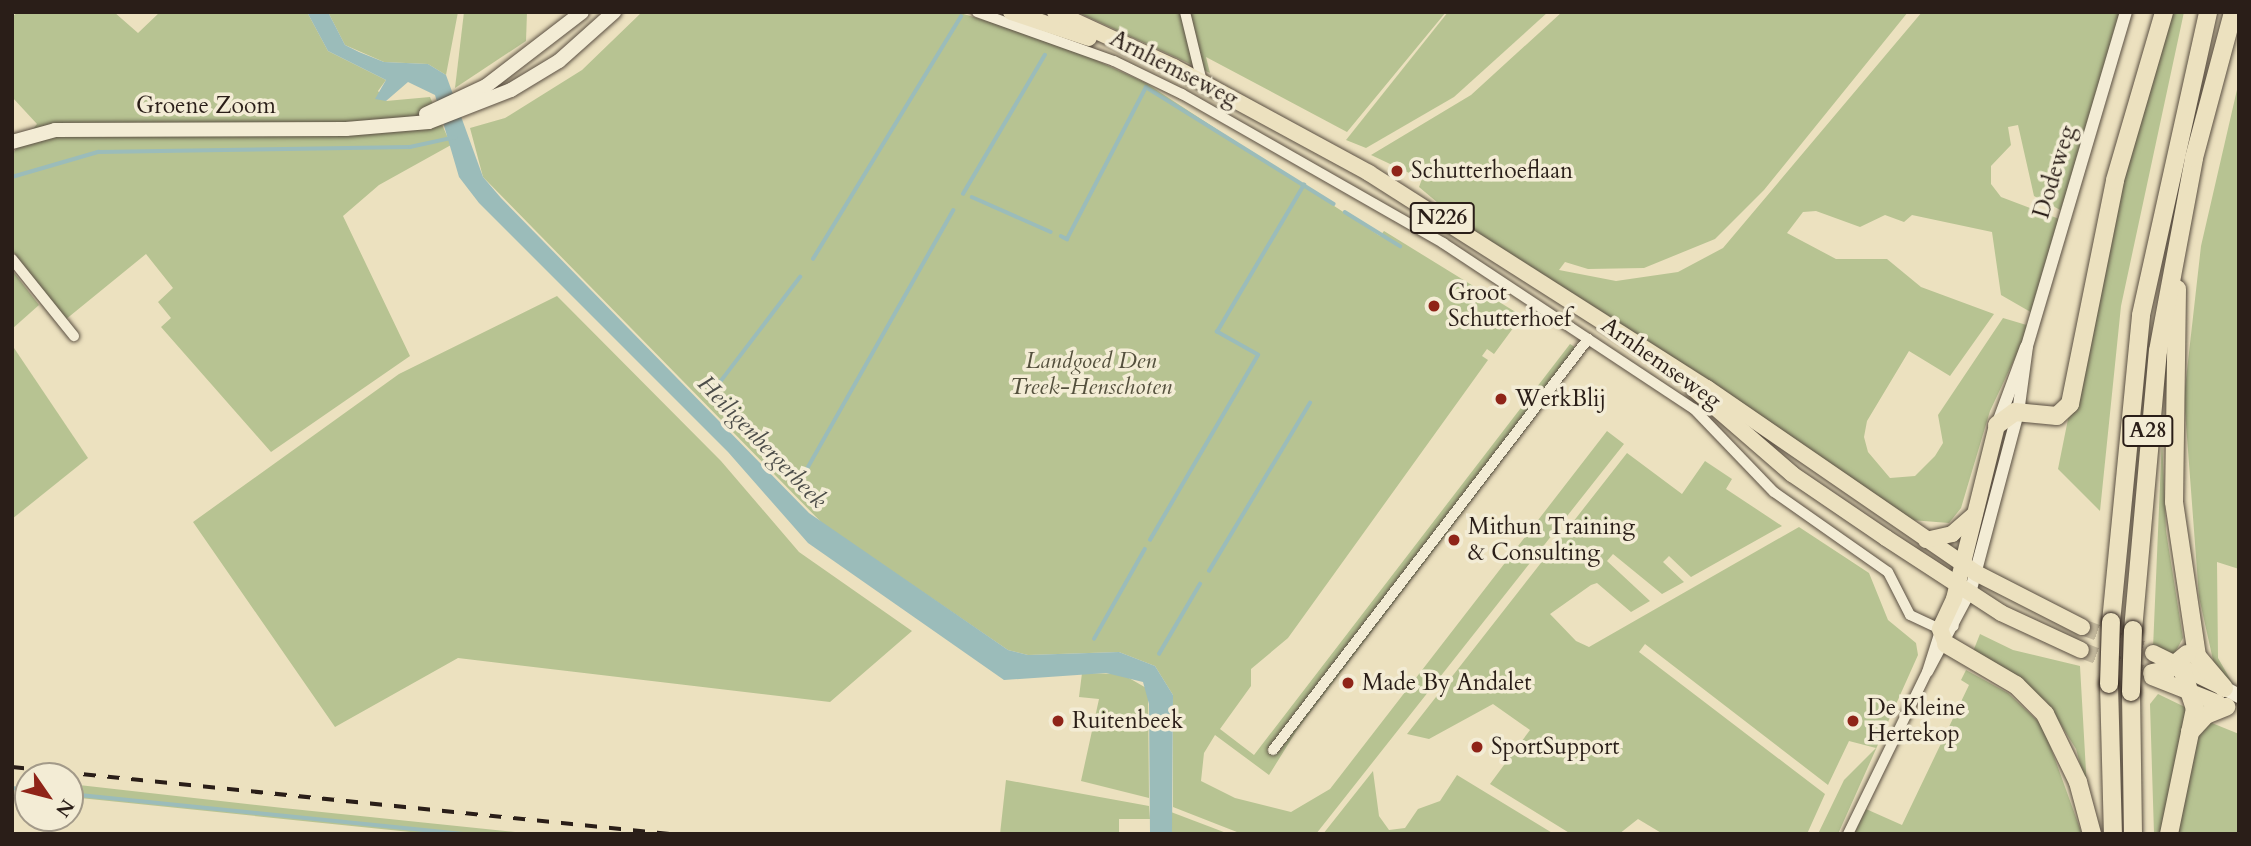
<!DOCTYPE html>
<style>
body{margin:0}
#map{position:relative;width:2251px;height:846px;overflow:hidden;background:#ece1bf;font-family:Cardo,serif}
div>[style]{position:absolute}
.green>*{inset:0;background:#b7c392}
.water>*{inset:0;background:#9bbcba}
.stream>*{height:3.5px;margin:-1.75px;padding:0 1.75px;transform-origin:1.75px;border-radius:1.75px;background:#9bbcba}
.primary-tunnel>*{height:16px;margin-top:-8px;transform-origin:0;background:repeating-linear-gradient(90deg,#c5ba9e 0 16px,transparent 0 24px)}
.roads{filter:drop-shadow(0 0 2px #5a4f42) drop-shadow(0 0 2px #5a4f42)}
.minor>*{height:10px;margin:-5px;padding:0 5px;transform-origin:5px;border-radius:5px;background:#f3ecd5}
.tertiary>*{height:12px;margin:-6px;padding:0 6px;transform-origin:6px;border-radius:6px;background:#f3ecd5}
.secondary>*{height:14px;margin:-7px;padding:0 7px;transform-origin:7px;border-radius:7px;background:#f3ecd5}
.primary>*{height:16px;margin:-8px;padding:0 8px;transform-origin:8px;border-radius:8px;background:#ece1bf}
.motorway>*{height:18px;margin:-9px;padding:0 9px;transform-origin:9px;border-radius:9px;background:#ece1bf}
.rail>*{height:3.5px;margin-top:-1.75px;transform-origin:0;background:repeating-linear-gradient(90deg,#2a1e18 0 12px,transparent 0 24px)}
.bridges{filter:drop-shadow(0 0 2px #2a1e18) drop-shadow(0 0 2px #2a1e18)}
.motorway-bridge>*{height:18px;margin:-9px;padding:0 9px;transform-origin:9px;border-radius:9px;background:#ece1bf}
.dots>*{width:19px;height:19px;translate:-50% -50%;box-sizing:border-box;border:4px solid #f3ecd5;border-radius:50%}
span{translate:-50% -50%;white-space:nowrap;text-align:center;line-height:1.15;-webkit-text-stroke:7px #f3ecd5;paint-order:stroke}
.shield-label span{padding:2px 5px;background:#f3ecd5;border:2px solid;border-radius:5px;-webkit-text-stroke-width:0}
.shield-label{font-size:21px;color:#2a1e18;font-weight:700}
.street-label{font-size:23px;color:#2a1e18}
.poi-label{font-size:23px;color:#2a1e18}
.left{translate:0 -50%;text-align:left}
.park-label{font-size:23px;color:#54503d;font-style:italic}
.water-label{font-size:24px;color:#4c4d49;font-style:italic}
.frame{position:absolute;inset:0;border:14px solid #2a1e18;pointer-events:none}
.north{position:absolute;left:14px;top:762px;width:70px;height:70px;box-sizing:border-box;background:#f3ecd5;border:2px solid #a39a89;border-radius:50%;rotate:125deg;font-size:19px;font-weight:700;line-height:28px;text-align:center;color:#2a1e18}
.north::after{content:'';display:block;margin:auto;width:24px;height:32px;background:#8f2418;clip-path:polygon(50% 0,100% 100%,50% 72%,0 100%)}
</style>
<div id="map">
<div class="green">
<div style="clip-path:polygon(18px 12px,114px 12px,138px 33px,160px 12px,307px 12px,328px 51px,386px 80px,378px 91px,386px 101px,430px 97px,451px 145px,379px 185px,343px 216px,410px 356px,271px 452px,161px 327px,171px 318px,158px 302px,173px 288px,146px 254px,65px 320px,12px 250px,12px 154px,37px 124px,12px 97px,12px 17px)"></div>
<div style="clip-path:polygon(328px 12px,458px 12px,446px 75px,428px 64px,384px 62px,345px 45px)"></div>
<div style="clip-path:polygon(464px 12px,527px 12px,526px 41px,455px 88px)"></div>
<div style="clip-path:polygon(642px 12px,957px 12px,1056px 42px,1146px 83px,1380px 236px,1384px 231px,1522px 316px,1494px 354px,1487px 349px,1482px 356px,1488px 360px,1288px 638px,1251px 669px,1251px 686px,1220px 729px,1254px 755px,1570px 344px,1584px 353px,1297px 730px,1269px 775px,1215px 735px,1204px 753px,1201px 781px,1235px 798px,1291px 812px,1330px 789px,1607px 431px,1624px 444px,1316px 834px,1242px 834px,1173px 807px,1173px 695px,1155px 666px,1119px 652px,1028px 655px,1008px 650px,823px 524px,483px 177px,470px 128px,505px 118px,582px 70px)"></div>
<div style="clip-path:polygon(1077px 12px,1446px 12px,1347px 132px,1206px 57px,1210px 73px)"></div>
<div style="clip-path:polygon(1448px 12px,1548px 12px,1454px 97px,1366px 148px,1346px 140px)"></div>
<div style="clip-path:polygon(1562px 12px,1908px 12px,1764px 190px,1715px 239px,1644px 268px,1588px 269px,1565px 262px,1559px 270px,1616px 281px,1678px 272px,1723px 248px,1922px 12px,2125px 12px,2064px 212px,2034px 196px,2018px 125px,2008px 127px,2011px 145px,1991px 166px,1991px 184px,2001px 197px,2062px 220px,2034px 314px,2001px 295px,1992px 232px,1912px 215px,1904px 222px,1885px 215px,1860px 227px,1816px 211px,1803px 212px,1787px 233px,1836px 259px,1887px 259px,1921px 287px,1994px 314px,1950px 376px,1909px 351px,1867px 421px,1864px 437px,1868px 452px,1890px 478px,1915px 476px,1935px 456px,1943px 443px,1938px 415px,2003px 318px,2030px 326px,1990px 411px,1961px 508px,1949px 523px,1911px 520px,1463px 224px,1419px 187px,1422px 179px,1371px 155px,1471px 95px)"></div>
<div style="clip-path:polygon(2171px 12px,2184px 12px,2121px 306px,2100px 511px,2058px 469px,2103px 245px)"></div>
<div style="clip-path:polygon(2239px 81px,2239px 569px,2217px 562px,2218px 658px,2233px 684px,2215px 669px,2199px 597px,2184px 397px,2201px 246px)"></div>
<div style="clip-path:polygon(12px 270px,39px 305px,12px 329px)"></div>
<div style="clip-path:polygon(557px 296px,721px 461px,799px 552px,912px 631px,830px 702px,458px 658px,335px 727px,193px 522px,399px 374px)"></div>
<div style="clip-path:polygon(12px 345px,88px 458px,12px 519px)"></div>
<div style="clip-path:polygon(2162px 438px,2166px 531px,2183px 638px,2173px 656px,2153px 648px)"></div>
<div style="clip-path:polygon(1627px 453px,1682px 494px,1705px 461px,1732px 479px,1726px 489px,1782px 526px,1691px 577px,1669px 556px,1663px 562px,1684px 582px,1662px 594px,1613px 554px,1607px 561px,1650px 601px,1631px 612px,1597px 583px,1591px 585px,1550px 614px,1576px 641px,1589px 647px,1799px 527px,1869px 573px,1888px 620px,1916px 643px,1918px 655px,1838px 834px,1818px 834px,1844px 780px,1876px 748px,1849px 741px,1828px 785px,1645px 644px,1639px 652px,1825px 794px,1807px 834px,1663px 834px,1638px 819px,1619px 834px,1571px 834px,1490px 784px,1530px 730px,1493px 704px,1429px 739px,1407px 734px)"></div>
<div style="clip-path:polygon(1980px 634px,2013px 650px,2080px 666px,2087px 789px,2076px 749px,2046px 701px,1972px 654px)"></div>
<div style="clip-path:polygon(1966px 670px,2008px 693px,2043px 726px,2082px 834px,1854px 834px,1866px 809px,1902px 825px,1969px 685px,1961px 680px)"></div>
<div style="clip-path:polygon(1082px 673px,1122px 674px,1148px 689px,1149px 798px,1081px 781px,1099px 699px,1079px 697px)"></div>
<div style="clip-path:polygon(2158px 694px,2187px 708px,2162px 834px,2154px 834px,2150px 704px)"></div>
<div style="clip-path:polygon(2207px 721px,2239px 734px,2239px 834px,2178px 834px,2199px 728px)"></div>
<div style="clip-path:polygon(1373px 771px,1379px 816px,1389px 830px,1405px 828px,1418px 809px,1440px 801px,1457px 775px,1554px 834px,1323px 834px)"></div>
<div style="clip-path:polygon(1006px 780px,1149px 806px,1150px 819px,1119px 819px,1119px 834px,1000px 834px)"></div>
<div style="clip-path:polygon(70px 784px,283px 808px,534px 834px,430px 834px,70px 797px)"></div>
<div style="clip-path:polygon(1171px 812px,1229px 834px,1172px 834px)"></div>
</div>
<div class="water">
<div style="clip-path:polygon(307px 12px,328px 12px,345px 45px,359px 52px,384px 62px,428px 64px,446px 75px,483px 177px,501px 198px,809px 513px,1008px 650px,1028px 655px,1119px 652px,1155px 666px,1173px 695px,1172px 834px,1150px 834px,1149px 704px,1143px 682px,1106px 673px,1004px 680px,808px 543px,728px 452px,479px 203px,459px 177px,435px 95px,408px 82px,386px 101px,375px 99px,386px 80px,328px 51px)"></div>
</div>
<div class="stream">
<div style="left:12px;top:177px;width:90px;rotate:-16.2deg"></div>
<div style="left:98px;top:152px;width:312px;rotate:-0.9deg"></div>
<div style="left:410px;top:147px;width:47px;rotate:-12.3deg"></div>
<div style="left:963px;top:194px;width:161px;rotate:-59.5deg"></div>
<div style="left:972px;top:197px;width:86px;rotate:23.9deg"></div>
<div style="left:1345px;top:212px;width:65px;rotate:31.7deg"></div>
<div style="left:1061px;top:236px;width:7px;rotate:27deg"></div>
<div style="left:1067px;top:239px;width:171px;rotate:-62.5deg"></div>
<div style="left:1146px;top:87px;width:221px;rotate:31.9deg"></div>
<div style="left:813px;top:259px;width:284px;rotate:-58.6deg"></div>
<div style="left:711px;top:394px;width:147px;rotate:-52.7deg"></div>
<div style="left:799px;top:483px;width:313px;rotate:-60.5deg"></div>
<div style="left:1150px;top:540px;width:214px;rotate:-59.7deg"></div>
<div style="left:1258px;top:355px;width:47px;rotate:-150.7deg"></div>
<div style="left:1217px;top:332px;width:171px;rotate:-59.4deg"></div>
<div style="left:1209px;top:571px;width:196px;rotate:-59deg"></div>
<div style="left:1094px;top:639px;width:103px;rotate:-60.5deg"></div>
<div style="left:1159px;top:654px;width:81px;rotate:-59.6deg"></div>
<div style="left:12px;top:788px;width:16px;rotate:7deg"></div>
<div style="left:70px;top:794px;width:395px;rotate:5.8deg"></div>
</div>
<div class="primary-tunnel">
<div style="left:2082px;top:627px;width:76px;rotate:20.1deg"></div>
<div style="left:2081px;top:650px;width:76px;rotate:20.8deg"></div>
</div>
<div class="roads">
<div class="minor">
<div style="left:977px;top:12px;width:145px;rotate:19.7deg"></div>
<div style="left:1114px;top:61px;width:76px;rotate:25.9deg"></div>
<div style="left:1182px;top:94px;width:301px;rotate:29.7deg"></div>
<div style="left:1443px;top:243px;width:301px;rotate:33.5deg"></div>
<div style="left:1694px;top:409px;width:115px;rotate:46.1deg"></div>
<div style="left:1774px;top:492px;width:139px;rotate:35.1deg"></div>
<div style="left:1888px;top:572px;width:48px;rotate:62.9deg"></div>
<div style="left:1910px;top:615px;width:33px;rotate:25deg"></div>
<div style="left:1940px;top:629px;width:14px;rotate:-12deg"></div>
<div style="left:1185px;top:12px;width:72px;rotate:76.3deg"></div>
<div style="left:12px;top:259px;width:99px;rotate:51.2deg"></div>
<div style="left:1928px;top:672px;width:89px;rotate:-62deg"></div>
<div style="left:1273px;top:750px;width:518px;rotate:-52.53deg"></div>
<div style="left:1848px;top:834px;width:180px;rotate:-64deg"></div>
<div style="left:1927px;top:672px;width:43px;rotate:-72.4deg"></div>
</div>
<div class="tertiary">
<div style="left:1997px;top:425px;width:83px;rotate:-69.6deg"></div>
<div style="left:1970px;top:593px;width:186px;rotate:-75.1deg"></div>
<div style="left:2018px;top:413px;width:68px;rotate:-82.3deg"></div>
<div style="left:2027px;top:346px;width:348px;rotate:-73.5deg"></div>
</div>
<div class="secondary">
<div style="left:426px;top:114px;width:66px;rotate:-25deg"></div>
<div style="left:486px;top:86px;width:121px;rotate:-37.6deg"></div>
<div style="left:12px;top:142px;width:45px;rotate:-15.6deg"></div>
<div style="left:55px;top:130px;width:291px;rotate:-0.2deg"></div>
<div style="left:346px;top:129px;width:83px;rotate:-4.8deg"></div>
<div style="left:429px;top:122px;width:88px;rotate:-21.3deg"></div>
<div style="left:511px;top:90px;width:56px;rotate:-31.1deg"></div>
<div style="left:559px;top:61px;width:74px;rotate:-41.7deg"></div>
<div style="left:2224px;top:688px;width:17px;rotate:28deg"></div>
</div>
<div class="primary">
<div style="left:1011px;top:12px;width:82px;rotate:18.4deg"></div>
<div style="left:1055px;top:12px;width:131px;rotate:24.8deg"></div>
<div style="left:1174px;top:67px;width:222px;rotate:28.5deg"></div>
<div style="left:1369px;top:173px;width:401px;rotate:32.5deg"></div>
<div style="left:1707px;top:388px;width:326px;rotate:34.5deg"></div>
<div style="left:1976px;top:573px;width:119px;rotate:27deg"></div>
<div style="left:1694px;top:389px;width:130px;rotate:40.9deg"></div>
<div style="left:1792px;top:474px;width:114px;rotate:34.2deg"></div>
<div style="left:1886px;top:538px;width:137px;rotate:33.1deg"></div>
<div style="left:2001px;top:613px;width:88px;rotate:24.8deg"></div>
<div style="left:1926px;top:540px;width:27px;rotate:-13deg"></div>
<div style="left:1952px;top:534px;width:30px;rotate:-41deg"></div>
<div style="left:1946px;top:644px;width:16px;rotate:-112deg"></div>
<div style="left:1940px;top:629px;width:33px;rotate:-65deg"></div>
<div style="left:1954px;top:599px;width:179px;rotate:-76.1deg"></div>
<div style="left:2153px;top:653px;width:79px;rotate:26.2deg"></div>
<div style="left:2152px;top:677px;width:71px;rotate:21.5deg"></div>
</div>
<div class="motorway">
<div style="left:2177px;top:289px;width:213px;rotate:90.8deg"></div>
<div style="left:2174px;top:502px;width:156px;rotate:81.5deg"></div>
<div style="left:2197px;top:656px;width:42px;rotate:49.8deg"></div>
<div style="left:1997px;top:425px;width:22px;rotate:-36deg"></div>
<div style="left:2015px;top:412px;width:42px;rotate:5.4deg"></div>
<div style="left:2057px;top:416px;width:18px;rotate:-43deg"></div>
<div style="left:2070px;top:404px;width:228px;rotate:-78.6deg"></div>
<div style="left:2115px;top:180px;width:175px;rotate:-73.7deg"></div>
<div style="left:2111px;top:622px;width:308px;rotate:-84.4deg"></div>
<div style="left:2141px;top:315px;width:310px;rotate:-77.5deg"></div>
<div style="left:2133px;top:630px;width:280px;rotate:-84.9deg"></div>
<div style="left:2158px;top:351px;width:196px;rotate:-79.4deg"></div>
<div style="left:2194px;top:158px;width:151px;rotate:-75deg"></div>
<div style="left:1946px;top:644px;width:81px;rotate:30.4deg"></div>
<div style="left:2016px;top:685px;width:41px;rotate:45deg"></div>
<div style="left:2045px;top:714px;width:76px;rotate:64.1deg"></div>
<div style="left:2078px;top:782px;width:54px;rotate:74.9deg"></div>
<div style="left:2152px;top:673px;width:16px;rotate:-11deg"></div>
<div style="left:2168px;top:670px;width:25px;rotate:-40deg"></div>
<div style="left:2109px;top:684px;width:150px;rotate:88.5deg"></div>
<div style="left:2131px;top:692px;width:142px;rotate:89.2deg"></div>
<div style="left:2190px;top:732px;width:23px;rotate:-47deg"></div>
<div style="left:2206px;top:715px;width:22px;rotate:-22deg"></div>
<div style="left:2169px;top:834px;width:128px;rotate:-78.3deg"></div>
<div style="left:2195px;top:709px;width:48px;rotate:-108.1deg"></div>
</div>
</div>
<div class="rail">
<div style="left:12px;top:767px;width:661px;rotate:5.81deg"></div>
</div>
<div class="bridges">
<div class="motorway-bridge">
<div style="left:2109px;top:684px;width:62px;rotate:-88.2deg"></div>
<div style="left:2131px;top:692px;width:62px;rotate:-88.2deg"></div>
</div>
</div>
<div class="dots">
<div style="left:1397px;top:171px;background:#8f2418"></div>
<div style="left:1434px;top:306px;background:#8f2418"></div>
<div style="left:1501px;top:399px;background:#8f2418"></div>
<div style="left:1454px;top:540px;background:#8f2418"></div>
<div style="left:1348px;top:683px;background:#8f2418"></div>
<div style="left:1058px;top:721px;background:#8f2418"></div>
<div style="left:1853px;top:721px;background:#8f2418"></div>
<div style="left:1477px;top:747px;background:#8f2418"></div>
</div>
<div class="shield-label">
<span style="left:1442px;top:218px">N226</span>
<span style="left:2148px;top:431px">A28</span>
</div>
<div class="street-label">
<span style="left:1174px;top:69px;rotate:27deg">Arnhemseweg</span>
<span style="left:206px;top:106px">Groene Zoom</span>
<span style="left:2055px;top:172px;rotate:-73deg">Dodeweg</span>
<span style="left:1661px;top:363px;rotate:35deg">Arnhemseweg</span>
</div>
<div class="poi-label">
<span class="left" style="left:1411px;top:171px">Schutterhoeflaan</span>
<span class="left" style="left:1448px;top:306px">Groot<br>Schutterhoef</span>
<span class="left" style="left:1515px;top:399px">WerkBlij</span>
<span class="left" style="left:1468px;top:540px">Mithun Training<br>&amp; Consulting</span>
<span class="left" style="left:1362px;top:683px">Made By Andalet</span>
<span class="left" style="left:1867px;top:721px">De Kleine<br>Hertekop</span>
<span class="left" style="left:1072px;top:721px">Ruitenbeek</span>
<span class="left" style="left:1491px;top:747px">SportSupport</span>
</div>
<div class="park-label">
<span style="left:1091px;top:374px">Landgoed Den<br>Treek-Henschoten</span>
</div>
<div class="water-label">
<span style="left:762px;top:442px;rotate:46deg">Heiligenbergerbeek</span>
</div>
<div class="frame"></div>
<div class="north">N</div>
</div>
